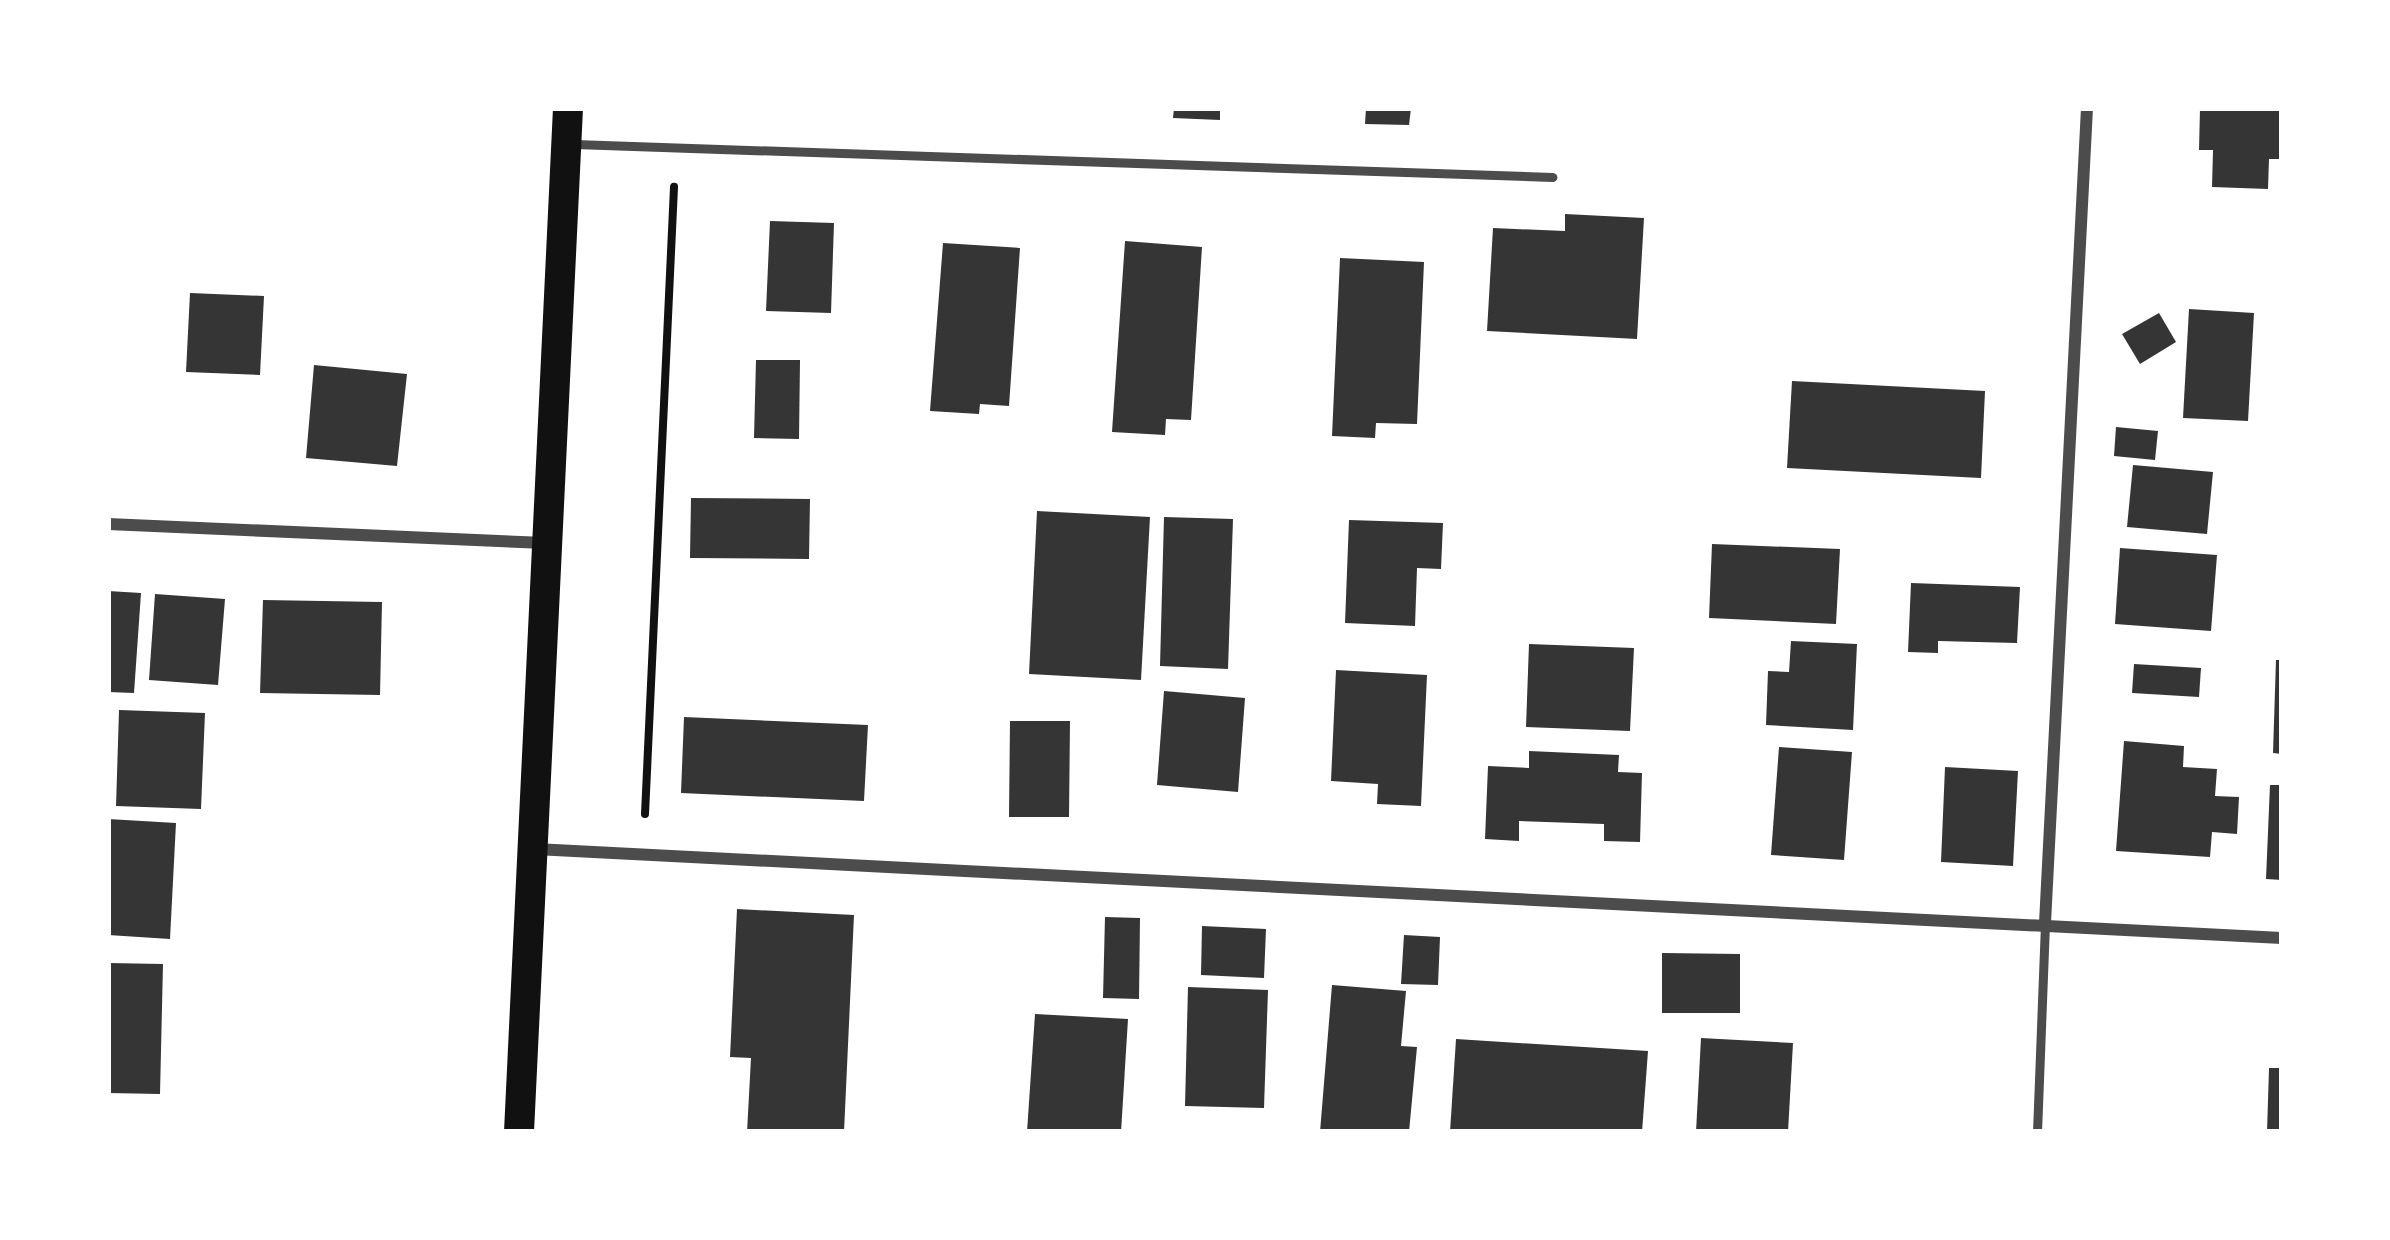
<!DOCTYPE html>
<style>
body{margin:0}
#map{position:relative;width:2390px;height:1240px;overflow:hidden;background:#fff;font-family:Ubuntu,sans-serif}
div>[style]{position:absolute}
.building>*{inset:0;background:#353535}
.path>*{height:8px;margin:-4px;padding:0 4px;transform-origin:4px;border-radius:4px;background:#111}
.service>*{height:9px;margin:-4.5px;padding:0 4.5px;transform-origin:4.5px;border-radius:4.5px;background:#4c4c4c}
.minor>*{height:12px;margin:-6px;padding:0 6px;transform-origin:6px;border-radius:6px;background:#4c4c4c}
.primary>*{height:30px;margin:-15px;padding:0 15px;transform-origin:15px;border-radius:15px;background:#111}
span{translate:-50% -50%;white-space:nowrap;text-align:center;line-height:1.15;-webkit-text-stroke:12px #fff;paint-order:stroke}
.frame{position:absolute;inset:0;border:111px solid #fff;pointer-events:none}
</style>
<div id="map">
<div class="building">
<div style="clip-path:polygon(1174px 108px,1220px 108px,1220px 120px,1173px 118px)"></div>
<div style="clip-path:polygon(1366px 108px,1411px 108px,1409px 125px,1365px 124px)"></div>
<div style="clip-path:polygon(2200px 108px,2282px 108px,2282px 159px,2269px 159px,2268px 189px,2212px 187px,2213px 150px,2199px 150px)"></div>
<div style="clip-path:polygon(1565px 214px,1644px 218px,1637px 339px,1487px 331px,1493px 228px,1565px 231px)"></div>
<div style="clip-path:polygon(770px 221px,834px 223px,831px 313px,766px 311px)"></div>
<div style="clip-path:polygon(1125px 241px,1202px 247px,1191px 420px,1166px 419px,1165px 435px,1112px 432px)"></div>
<div style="clip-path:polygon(943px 243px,1020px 248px,1009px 406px,980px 404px,979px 414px,930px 411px)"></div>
<div style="clip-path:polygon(1340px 258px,1424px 262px,1417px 424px,1376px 423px,1375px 438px,1332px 436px)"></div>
<div style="clip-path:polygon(190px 293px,264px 296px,260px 375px,186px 372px)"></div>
<div style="clip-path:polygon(2189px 309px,2254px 313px,2248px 421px,2183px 418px)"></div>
<div style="clip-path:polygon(2159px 313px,2176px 342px,2140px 364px,2122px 334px)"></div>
<div style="clip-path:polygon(756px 360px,800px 360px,799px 439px,754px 438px)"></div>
<div style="clip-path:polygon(314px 365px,407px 374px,397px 466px,306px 458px)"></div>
<div style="clip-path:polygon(1792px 381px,1985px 391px,1981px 478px,1787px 468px)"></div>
<div style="clip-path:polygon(2116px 427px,2158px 431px,2155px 460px,2114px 456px)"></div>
<div style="clip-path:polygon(2133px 465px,2213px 472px,2207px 534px,2127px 527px)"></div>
<div style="clip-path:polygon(691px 498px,810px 499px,809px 559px,690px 558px)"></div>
<div style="clip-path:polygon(1037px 511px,1150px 517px,1141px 680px,1029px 674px)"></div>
<div style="clip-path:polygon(1164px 517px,1233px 519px,1228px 669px,1160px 666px)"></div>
<div style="clip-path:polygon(1349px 520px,1443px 523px,1441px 569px,1417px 568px,1415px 626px,1345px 623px)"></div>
<div style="clip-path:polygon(1712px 544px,1840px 549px,1836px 624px,1709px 618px)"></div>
<div style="clip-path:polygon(2120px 548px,2217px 555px,2211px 631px,2115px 624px)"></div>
<div style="clip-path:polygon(1911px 583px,2020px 587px,2017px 643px,1938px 641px,1938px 653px,1908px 652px)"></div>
<div style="clip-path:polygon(108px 591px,141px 593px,134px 693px,108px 692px)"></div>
<div style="clip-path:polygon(155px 594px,225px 599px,218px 685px,149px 680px)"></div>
<div style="clip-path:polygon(263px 600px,382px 602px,380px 695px,260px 693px)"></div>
<div style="clip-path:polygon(1791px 641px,1857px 644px,1853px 730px,1766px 725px,1768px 671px,1789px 672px)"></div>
<div style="clip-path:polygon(1529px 644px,1634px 648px,1630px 731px,1526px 727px)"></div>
<div style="clip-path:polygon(2276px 660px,2282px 660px,2282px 754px,2273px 753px)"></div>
<div style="clip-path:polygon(2134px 664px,2201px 668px,2199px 697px,2132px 693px)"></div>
<div style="clip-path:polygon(1336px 670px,1427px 675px,1421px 806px,1377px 804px,1378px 784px,1331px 781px)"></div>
<div style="clip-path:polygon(1164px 691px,1245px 698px,1238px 792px,1157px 785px)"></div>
<div style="clip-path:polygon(119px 710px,205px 713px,201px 809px,116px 806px)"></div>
<div style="clip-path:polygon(684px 717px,868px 725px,864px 801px,681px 793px)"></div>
<div style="clip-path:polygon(1010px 721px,1070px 721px,1069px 817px,1009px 817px)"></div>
<div style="clip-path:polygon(2124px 741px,2184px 746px,2183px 767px,2217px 769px,2215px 796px,2239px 797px,2237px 834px,2212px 832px,2210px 857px,2116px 851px)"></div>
<div style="clip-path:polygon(1779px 747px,1852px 752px,1844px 860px,1771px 855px)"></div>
<div style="clip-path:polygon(1529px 751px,1619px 755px,1618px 772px,1642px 773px,1640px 842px,1604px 841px,1604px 824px,1519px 821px,1519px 841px,1485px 839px,1488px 766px,1529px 768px)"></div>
<div style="clip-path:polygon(1945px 767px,2018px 771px,2013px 866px,1941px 862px)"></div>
<div style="clip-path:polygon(2270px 785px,2282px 785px,2282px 880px,2266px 879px)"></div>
<div style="clip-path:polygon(108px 819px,176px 823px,170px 939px,108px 935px)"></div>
<div style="clip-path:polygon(737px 909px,854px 915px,844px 1132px,747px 1132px,751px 1058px,730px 1057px)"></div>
<div style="clip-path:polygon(1105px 917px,1140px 918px,1139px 999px,1103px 998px)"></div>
<div style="clip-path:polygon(1202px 926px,1266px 929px,1264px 978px,1201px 975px)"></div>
<div style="clip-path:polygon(1404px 935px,1440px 937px,1438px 985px,1401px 984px)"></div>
<div style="clip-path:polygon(1662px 953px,1740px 954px,1740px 1013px,1662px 1013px)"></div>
<div style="clip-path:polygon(108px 963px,163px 964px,160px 1094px,108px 1093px)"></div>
<div style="clip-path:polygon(1332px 985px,1406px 991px,1401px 1046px,1417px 1047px,1409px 1132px,1320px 1132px)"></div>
<div style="clip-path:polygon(1188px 987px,1268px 990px,1264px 1108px,1185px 1106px)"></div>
<div style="clip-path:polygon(1035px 1014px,1128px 1019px,1121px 1132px,1027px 1132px)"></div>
<div style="clip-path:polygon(1701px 1038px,1793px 1043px,1788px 1132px,1696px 1132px)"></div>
<div style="clip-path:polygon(1456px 1039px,1648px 1051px,1642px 1132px,1450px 1132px)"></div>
<div style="clip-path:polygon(2269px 1068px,2282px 1068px,2282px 1132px,2267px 1132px)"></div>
</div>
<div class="path">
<div style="left:645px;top:814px;width:628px;rotate:-87.35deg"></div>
</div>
<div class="service">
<div style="left:574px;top:144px;width:979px;rotate:1.93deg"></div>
<div style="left:2037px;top:1132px;width:209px;rotate:-87.8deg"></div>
</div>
<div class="minor">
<div style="left:108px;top:524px;width:438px;rotate:2.5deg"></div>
<div style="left:535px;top:849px;width:1749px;rotate:2.92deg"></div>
<div style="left:2045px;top:923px;width:816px;rotate:-87.05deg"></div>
</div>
<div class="primary">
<div style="left:519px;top:1132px;width:1025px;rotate:-87.26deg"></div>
</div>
<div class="frame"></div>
</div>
